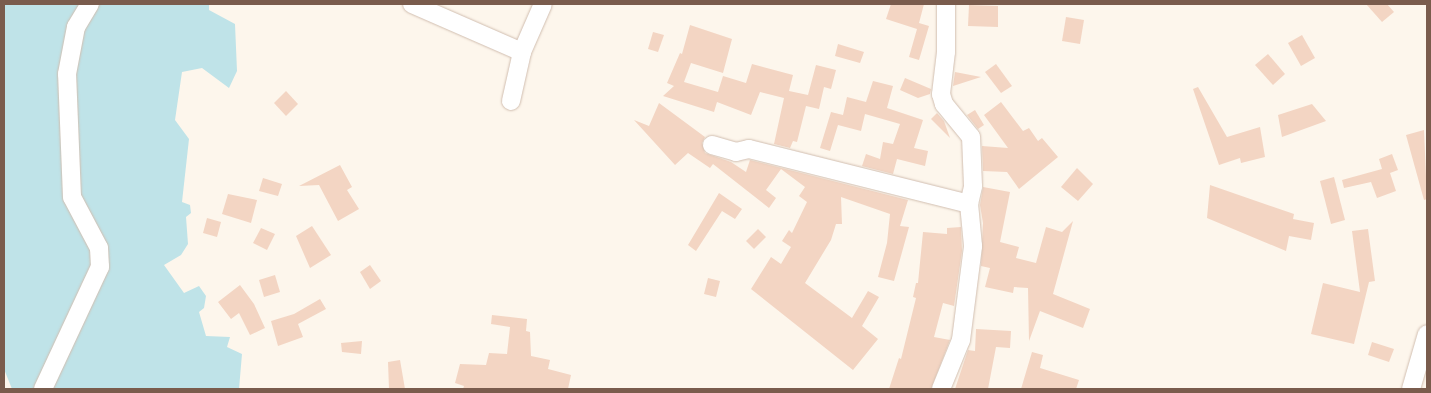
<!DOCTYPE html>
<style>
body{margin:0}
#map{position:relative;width:1431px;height:393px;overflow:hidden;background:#fdf6ec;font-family:"IBM Plex Sans",sans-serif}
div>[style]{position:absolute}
.water>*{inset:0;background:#bfe3e8}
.building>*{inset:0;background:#f3d5c3}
.roads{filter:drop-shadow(0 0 1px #d1beb0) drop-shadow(0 0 1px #d1beb0)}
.minor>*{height:18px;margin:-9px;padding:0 9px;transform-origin:9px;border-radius:9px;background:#fff}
span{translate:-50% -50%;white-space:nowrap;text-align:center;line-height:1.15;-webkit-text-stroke:5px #fffaf3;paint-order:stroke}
.frame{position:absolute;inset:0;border:5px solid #7a5c4d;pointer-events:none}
</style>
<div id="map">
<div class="water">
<div style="clip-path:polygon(4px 4px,209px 4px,209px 10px,235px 24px,237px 71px,229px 88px,202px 68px,182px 72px,175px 120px,189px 139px,182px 202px,190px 205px,191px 213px,186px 217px,188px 244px,181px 255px,164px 265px,184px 293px,199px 286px,206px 296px,204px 308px,199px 312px,206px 336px,230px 337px,227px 347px,242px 354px,239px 389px,12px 389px,4px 369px)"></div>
</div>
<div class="building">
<div style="clip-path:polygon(891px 4px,924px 4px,919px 23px,929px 26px,919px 60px,909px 57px,917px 29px,886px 19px)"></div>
<div style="clip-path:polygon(1366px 4px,1387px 4px,1394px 12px,1382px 22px)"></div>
<div style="clip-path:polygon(969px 5px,998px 6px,998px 27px,968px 26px)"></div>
<div style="clip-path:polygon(1066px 17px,1084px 20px,1080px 44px,1062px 41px)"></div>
<div style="clip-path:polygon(690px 25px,732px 39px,723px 73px,691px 63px,684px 82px,718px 92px,723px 76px,746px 83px,752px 64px,793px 75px,789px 91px,808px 95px,816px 65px,836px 70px,831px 89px,824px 87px,819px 109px,806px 106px,797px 142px,793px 141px,790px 148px,774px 144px,784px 98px,760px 92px,751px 115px,717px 102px,714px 112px,663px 96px,674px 86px,667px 83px,680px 53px,682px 54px)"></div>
<div style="clip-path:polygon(653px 32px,664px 35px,658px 52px,648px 49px)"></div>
<div style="clip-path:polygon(1302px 35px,1315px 58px,1301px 66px,1288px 43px)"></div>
<div style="clip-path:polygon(838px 44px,864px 52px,860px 63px,835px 56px)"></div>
<div style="clip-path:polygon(1268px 54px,1285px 74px,1273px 85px,1255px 65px)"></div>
<div style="clip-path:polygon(996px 64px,1012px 86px,1001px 93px,985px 72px)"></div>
<div style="clip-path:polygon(955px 72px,981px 77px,953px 86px)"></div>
<div style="clip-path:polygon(905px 78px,931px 89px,930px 94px,918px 98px,900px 90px)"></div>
<div style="clip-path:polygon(873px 81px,893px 86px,887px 108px,923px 120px,914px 148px,928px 151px,925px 166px,897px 159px,893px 174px,838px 160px,862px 166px,866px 154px,880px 159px,883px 142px,893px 144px,900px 124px,865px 114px,861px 131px,838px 125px,830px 151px,820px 148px,831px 112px,843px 115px,847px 97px,866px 102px)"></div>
<div style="clip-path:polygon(1198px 87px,1227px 137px,1260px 127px,1265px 157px,1241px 163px,1240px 158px,1219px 165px,1193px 89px)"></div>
<div style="clip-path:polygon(286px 91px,298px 104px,286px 116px,274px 103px)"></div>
<div style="clip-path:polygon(1001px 102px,1023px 131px,1029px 128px,1038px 141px,1042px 138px,1058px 157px,1019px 189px,1007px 172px,983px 171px,982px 146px,1008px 148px,984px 115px)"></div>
<div style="clip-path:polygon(659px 103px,705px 137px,702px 143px,705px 153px,731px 162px,746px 172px,750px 160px,908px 200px,900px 226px,909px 227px,894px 281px,878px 277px,887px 243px,890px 214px,841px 197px,842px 224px,836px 224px,831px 240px,805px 283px,852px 318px,868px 291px,879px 297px,862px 326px,878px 339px,853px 370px,751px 289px,771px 257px,781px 264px,791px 247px,782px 241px,789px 230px,792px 233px,807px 202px,799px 196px,805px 187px,781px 169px,766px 190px,776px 198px,769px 208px,713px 164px,710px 168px,688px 153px,675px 165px,634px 120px,649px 126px)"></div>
<div style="clip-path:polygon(1312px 104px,1326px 121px,1282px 137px,1278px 115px)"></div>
<div style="clip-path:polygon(975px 110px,984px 125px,978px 129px,967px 115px)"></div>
<div style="clip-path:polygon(937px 113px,944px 121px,950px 138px,931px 119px)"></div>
<div style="clip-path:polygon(1424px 130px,1427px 199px,1424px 200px,1406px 135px)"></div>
<div style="clip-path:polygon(1392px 154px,1398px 170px,1390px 173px,1396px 191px,1377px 198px,1371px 182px,1344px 188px,1342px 180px,1382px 169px,1379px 159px)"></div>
<div style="clip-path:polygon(340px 165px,352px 187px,347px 190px,359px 209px,338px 221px,319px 185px,299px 186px)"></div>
<div style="clip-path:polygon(1077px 168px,1093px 184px,1078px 201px,1061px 187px)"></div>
<div style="clip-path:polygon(1334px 177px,1345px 220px,1331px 224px,1320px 181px)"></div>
<div style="clip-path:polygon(263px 178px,282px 184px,278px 196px,259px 191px)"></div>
<div style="clip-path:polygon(1210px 185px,1294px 214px,1293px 219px,1314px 223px,1311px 240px,1289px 236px,1286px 251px,1207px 218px)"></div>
<div style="clip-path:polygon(983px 187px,1010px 192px,1000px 242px,1019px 247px,1016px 258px,1036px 263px,1046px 227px,1062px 232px,1073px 221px,1053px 294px,1090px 309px,1083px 328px,1040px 311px,1029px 341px,1028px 288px,1014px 287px,1013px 293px,985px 287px,990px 268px,981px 266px,983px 223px,980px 205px)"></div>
<div style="clip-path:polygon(719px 193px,742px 209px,735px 219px,722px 211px,696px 251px,688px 245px)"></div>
<div style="clip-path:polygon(228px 194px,257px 200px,251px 223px,222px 214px)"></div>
<div style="clip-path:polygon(207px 218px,221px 222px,217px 237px,203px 233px)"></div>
<div style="clip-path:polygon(312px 226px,331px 255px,310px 268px,296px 236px)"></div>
<div style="clip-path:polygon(961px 227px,962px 251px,954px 306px,943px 303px,934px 337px,950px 340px,931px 389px,889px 389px,899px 358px,901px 359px,916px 298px,913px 297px,916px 283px,918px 283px,923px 232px,947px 234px,947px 228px)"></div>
<div style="clip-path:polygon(261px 228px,275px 234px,267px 250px,253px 243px)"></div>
<div style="clip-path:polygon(758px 229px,766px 237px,754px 249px,746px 241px)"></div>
<div style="clip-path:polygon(1368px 229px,1375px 281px,1369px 282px,1354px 344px,1311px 334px,1323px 283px,1360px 292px,1352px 231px)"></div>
<div style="clip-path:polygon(370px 265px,381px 281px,370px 289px,360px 272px)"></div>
<div style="clip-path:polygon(275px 275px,280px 292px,264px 297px,259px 280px)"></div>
<div style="clip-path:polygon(708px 278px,720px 281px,716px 297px,704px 294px)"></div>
<div style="clip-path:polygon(240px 285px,254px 304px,265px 328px,250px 335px,239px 313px,231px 319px,218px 302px)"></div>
<div style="clip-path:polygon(320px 299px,326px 309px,298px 324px,303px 337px,278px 346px,271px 321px,294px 314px)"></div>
<div style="clip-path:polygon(492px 315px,527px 319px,526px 331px,530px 332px,531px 356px,550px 360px,548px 369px,571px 375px,568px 389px,463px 389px,464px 386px,455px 383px,460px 364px,486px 365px,489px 353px,507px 354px,510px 327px,491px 324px)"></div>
<div style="clip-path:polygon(976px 329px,1011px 331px,1010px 348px,996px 347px,988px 389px,955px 389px,968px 350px,975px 351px)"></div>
<div style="clip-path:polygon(362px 341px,361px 354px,342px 352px,341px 343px)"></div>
<div style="clip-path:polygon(1372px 342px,1394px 349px,1389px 362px,1368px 355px)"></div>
<div style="clip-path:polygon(1032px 352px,1043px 355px,1040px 368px,1079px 380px,1076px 389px,1021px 389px)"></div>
<div style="clip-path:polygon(400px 360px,405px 389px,389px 389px,388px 362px)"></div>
</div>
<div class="roads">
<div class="minor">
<div style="left:412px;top:4px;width:120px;rotate:23.6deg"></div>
<div style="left:511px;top:101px;width:50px;rotate:-77.3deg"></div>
<div style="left:522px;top:52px;width:52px;rotate:-66.4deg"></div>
<div style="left:712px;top:145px;width:25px;rotate:16deg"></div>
<div style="left:736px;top:152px;width:13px;rotate:-13deg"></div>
<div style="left:749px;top:149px;width:227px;rotate:14deg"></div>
<div style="left:43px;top:389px;width:135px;rotate:-65deg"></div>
<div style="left:100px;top:267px;width:19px;rotate:-93deg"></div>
<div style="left:99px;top:248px;width:58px;rotate:-117.9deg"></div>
<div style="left:72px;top:197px;width:123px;rotate:-92.3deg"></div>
<div style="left:67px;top:74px;width:48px;rotate:-79.2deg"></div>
<div style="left:76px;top:27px;width:27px;rotate:-59deg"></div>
<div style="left:941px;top:389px;width:53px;rotate:-67.8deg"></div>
<div style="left:961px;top:340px;width:95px;rotate:-82.7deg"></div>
<div style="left:973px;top:246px;width:42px;rotate:-95.4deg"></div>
<div style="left:969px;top:204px;width:18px;rotate:-77deg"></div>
<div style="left:973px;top:186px;width:49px;rotate:-92.3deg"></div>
<div style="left:971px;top:137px;width:43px;rotate:-129.3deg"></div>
<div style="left:944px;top:104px;width:10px;rotate:-107deg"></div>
<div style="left:941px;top:94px;width:42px;rotate:-83.2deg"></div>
<div style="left:946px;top:52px;width:48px;rotate:-90deg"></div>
<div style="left:1411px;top:389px;width:57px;rotate:-73.8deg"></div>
</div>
</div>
<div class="frame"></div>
</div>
